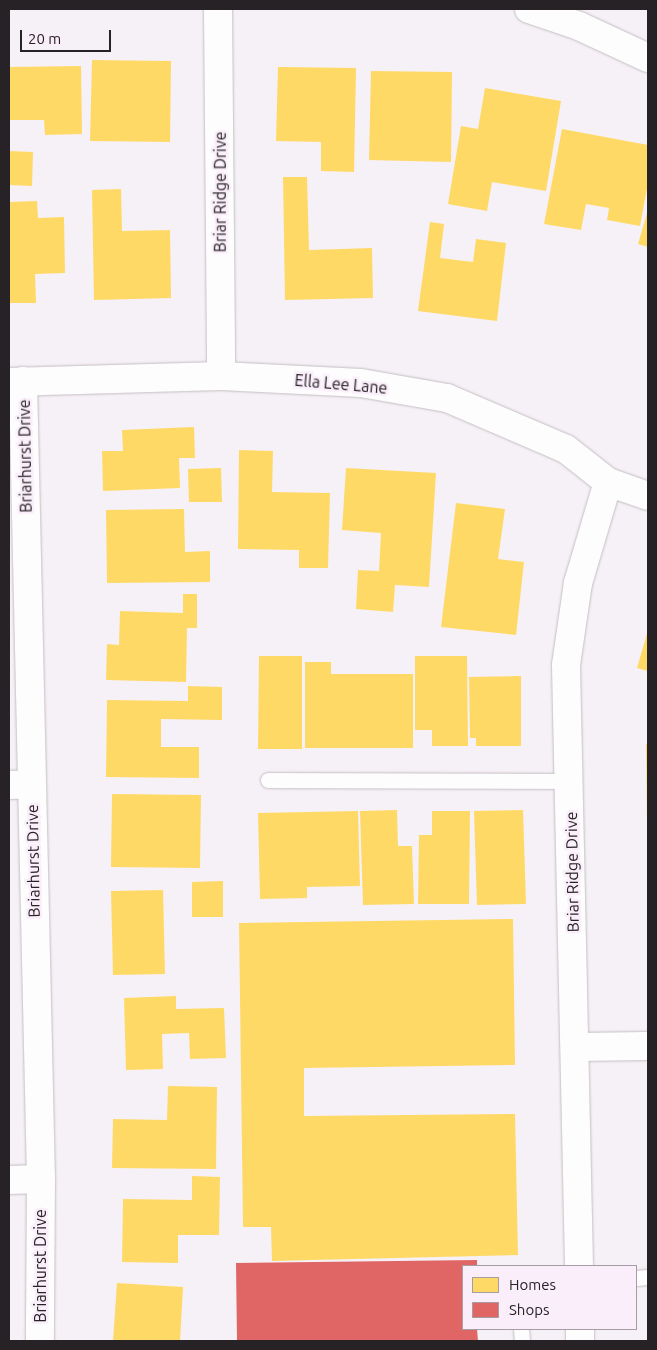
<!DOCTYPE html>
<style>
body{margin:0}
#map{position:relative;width:657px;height:1350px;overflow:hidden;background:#f6f1f6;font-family:Ubuntu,sans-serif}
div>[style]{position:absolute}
.homes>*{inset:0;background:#ffd966}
.shops>*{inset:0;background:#e06666}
.roads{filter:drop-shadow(0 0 1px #c3bec2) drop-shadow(0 0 1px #c3bec2)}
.lane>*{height:15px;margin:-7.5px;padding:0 7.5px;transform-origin:7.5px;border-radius:7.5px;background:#fefdfe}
.street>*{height:28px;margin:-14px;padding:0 14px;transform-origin:14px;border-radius:14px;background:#fefdfe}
span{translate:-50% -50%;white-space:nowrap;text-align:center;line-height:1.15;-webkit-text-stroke:5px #f9eef9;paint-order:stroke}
.street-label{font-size:16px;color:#262225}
.frame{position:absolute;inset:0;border:10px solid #262225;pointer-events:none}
.legend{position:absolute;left:462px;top:1265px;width:175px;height:65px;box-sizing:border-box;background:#f9eef9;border:1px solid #a59ca4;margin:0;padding:6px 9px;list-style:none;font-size:15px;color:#262225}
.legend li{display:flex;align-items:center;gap:10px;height:25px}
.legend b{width:25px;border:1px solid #a59ca4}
.scale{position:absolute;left:20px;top:30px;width:91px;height:22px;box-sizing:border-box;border:2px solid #262225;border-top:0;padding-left:6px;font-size:15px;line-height:18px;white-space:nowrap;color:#262225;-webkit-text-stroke:4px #f9eef9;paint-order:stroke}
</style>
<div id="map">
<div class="homes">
<div style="clip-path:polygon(92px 60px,171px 61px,170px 142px,90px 141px)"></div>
<div style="clip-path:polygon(81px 66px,82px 134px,45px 135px,44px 120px,9px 120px,9px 67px)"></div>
<div style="clip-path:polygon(278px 67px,356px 68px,354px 172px,321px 171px,321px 142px,276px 141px)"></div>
<div style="clip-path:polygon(371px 71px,452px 72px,451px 162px,369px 160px)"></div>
<div style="clip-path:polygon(485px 88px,561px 101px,546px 191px,492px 182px,487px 211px,448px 204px,461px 126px,478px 129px)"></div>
<div style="clip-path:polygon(562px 129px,648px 145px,648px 183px,640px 226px,607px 220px,609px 208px,586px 204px,581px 230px,544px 224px)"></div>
<div style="clip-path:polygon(9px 151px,33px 152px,32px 186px,9px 185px)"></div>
<div style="clip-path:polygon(283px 177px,307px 177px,309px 250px,372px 248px,373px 298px,285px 300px)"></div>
<div style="clip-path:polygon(121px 189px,122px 231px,170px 230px,171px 298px,94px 300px,92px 190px)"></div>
<div style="clip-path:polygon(37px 201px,38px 218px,64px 217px,65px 273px,35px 274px,36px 303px,9px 303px,9px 202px)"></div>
<div style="clip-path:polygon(648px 210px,648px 247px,638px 244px)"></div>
<div style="clip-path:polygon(430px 222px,444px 224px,440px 258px,473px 262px,476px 239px,506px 243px,497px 321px,418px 311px)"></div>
<div style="clip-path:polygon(194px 427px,195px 458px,179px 458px,180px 488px,103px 491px,102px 451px,123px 451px,122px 430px)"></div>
<div style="clip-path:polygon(239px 450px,273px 451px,272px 492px,330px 493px,328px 568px,299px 568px,299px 550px,238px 549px)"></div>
<div style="clip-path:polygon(221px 468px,222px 502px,189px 502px,188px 469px)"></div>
<div style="clip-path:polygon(346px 468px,436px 473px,429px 587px,395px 585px,393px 612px,356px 609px,358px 570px,379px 571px,381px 533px,342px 530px)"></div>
<div style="clip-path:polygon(456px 503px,505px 509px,498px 559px,524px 562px,516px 635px,441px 627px)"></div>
<div style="clip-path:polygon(184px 509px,185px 552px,210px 551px,210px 582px,107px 583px,106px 510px)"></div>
<div style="clip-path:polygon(183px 594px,197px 594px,197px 628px,187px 628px,186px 682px,106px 680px,107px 644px,119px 645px,120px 611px,183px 613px)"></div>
<div style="clip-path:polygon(648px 630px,648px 671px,637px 668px)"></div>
<div style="clip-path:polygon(259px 656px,302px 656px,302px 749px,258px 749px)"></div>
<div style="clip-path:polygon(415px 656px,467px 656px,468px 746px,432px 746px,432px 730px,415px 730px)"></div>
<div style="clip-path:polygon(305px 662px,331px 662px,331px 674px,413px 674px,413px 748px,305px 748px)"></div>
<div style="clip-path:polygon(521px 676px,521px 746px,476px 746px,476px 738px,470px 738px,469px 677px)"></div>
<div style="clip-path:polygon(188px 686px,222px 687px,222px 720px,161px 719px,161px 747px,199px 747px,199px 778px,106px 777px,107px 700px,188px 701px)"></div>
<div style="clip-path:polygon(646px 744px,648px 744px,648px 821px,647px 821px)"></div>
<div style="clip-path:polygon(112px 794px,201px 795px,200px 868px,111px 867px)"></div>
<div style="clip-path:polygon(397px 810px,398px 846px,412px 846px,414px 904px,363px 905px,360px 811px)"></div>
<div style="clip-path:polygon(523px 810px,526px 904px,477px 905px,474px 811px)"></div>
<div style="clip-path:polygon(358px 811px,360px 886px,307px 887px,307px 898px,260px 899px,258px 813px)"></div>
<div style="clip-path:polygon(432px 811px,470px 811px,469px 904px,418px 904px,419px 835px,432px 835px)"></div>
<div style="clip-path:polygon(223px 881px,223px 917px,192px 917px,192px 882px)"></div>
<div style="clip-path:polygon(163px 890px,165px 974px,113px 975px,111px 891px)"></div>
<div style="clip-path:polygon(513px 919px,515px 1065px,304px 1068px,304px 1116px,515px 1114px,518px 1255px,272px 1261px,271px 1227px,243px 1227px,239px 923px)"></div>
<div style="clip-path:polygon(176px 996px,176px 1009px,224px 1008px,226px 1058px,190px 1059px,189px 1033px,162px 1034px,163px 1069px,126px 1070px,124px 998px)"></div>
<div style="clip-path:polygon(168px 1086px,217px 1087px,216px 1169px,112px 1168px,113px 1119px,167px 1120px)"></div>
<div style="clip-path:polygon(192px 1176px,220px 1177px,219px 1235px,178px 1235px,178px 1263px,122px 1262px,123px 1199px,192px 1200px)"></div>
<div style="clip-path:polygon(117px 1283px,183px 1287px,180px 1341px,113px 1341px)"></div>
</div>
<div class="shops">
<div style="clip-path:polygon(477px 1260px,477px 1266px,463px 1266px,463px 1329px,477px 1329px,478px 1341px,237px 1341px,236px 1263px)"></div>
</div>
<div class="roads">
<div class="lane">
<div style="left:268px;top:780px;width:302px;rotate:0.2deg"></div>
<div style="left:636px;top:1278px;width:12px;rotate:-5deg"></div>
<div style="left:521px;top:1329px;width:12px;rotate:85deg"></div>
</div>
<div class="street">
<div style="left:218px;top:9px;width:367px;rotate:89.5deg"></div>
<div style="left:529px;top:9px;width:53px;rotate:18.8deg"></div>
<div style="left:579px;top:26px;width:76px;rotate:24.9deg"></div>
<div style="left:23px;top:381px;width:798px;rotate:88.71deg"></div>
<div style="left:41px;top:1179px;width:162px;rotate:90.4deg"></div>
<div style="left:9px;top:382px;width:212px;rotate:-1.6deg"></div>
<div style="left:221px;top:376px;width:140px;rotate:2.9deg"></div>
<div style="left:361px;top:383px;width:87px;rotate:9.9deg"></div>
<div style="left:447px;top:398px;width:129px;rotate:23.2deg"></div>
<div style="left:566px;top:449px;width:53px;rotate:38.2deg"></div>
<div style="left:608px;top:482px;width:42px;rotate:19.3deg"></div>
<div style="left:9px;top:785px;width:23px;rotate:-2deg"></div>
<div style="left:576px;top:1047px;width:72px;rotate:-0.8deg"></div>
<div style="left:9px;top:1180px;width:32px;rotate:-2deg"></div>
<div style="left:579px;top:1266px;width:601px;rotate:-91.24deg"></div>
<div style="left:566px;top:665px;width:83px;rotate:-81.7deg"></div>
<div style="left:578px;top:583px;width:105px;rotate:-73.5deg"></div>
<div style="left:580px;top:1329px;width:12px;rotate:90deg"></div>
</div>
</div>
<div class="street-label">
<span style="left:220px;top:192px;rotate:-90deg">Briar Ridge Drive</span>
<span style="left:341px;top:384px;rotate:5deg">Ella Lee Lane</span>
<span style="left:25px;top:456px;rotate:-91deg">Briarhurst Drive</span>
<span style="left:33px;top:861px;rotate:-91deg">Briarhurst Drive</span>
<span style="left:572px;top:872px;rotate:-91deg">Briar Ridge Drive</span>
<span style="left:40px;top:1266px;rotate:-90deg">Briarhurst Drive</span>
</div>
<div class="frame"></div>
<ul class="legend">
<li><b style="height:14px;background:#ffd966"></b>Homes</li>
<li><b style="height:14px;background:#e06666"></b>Shops</li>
</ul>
<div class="scale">20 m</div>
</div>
